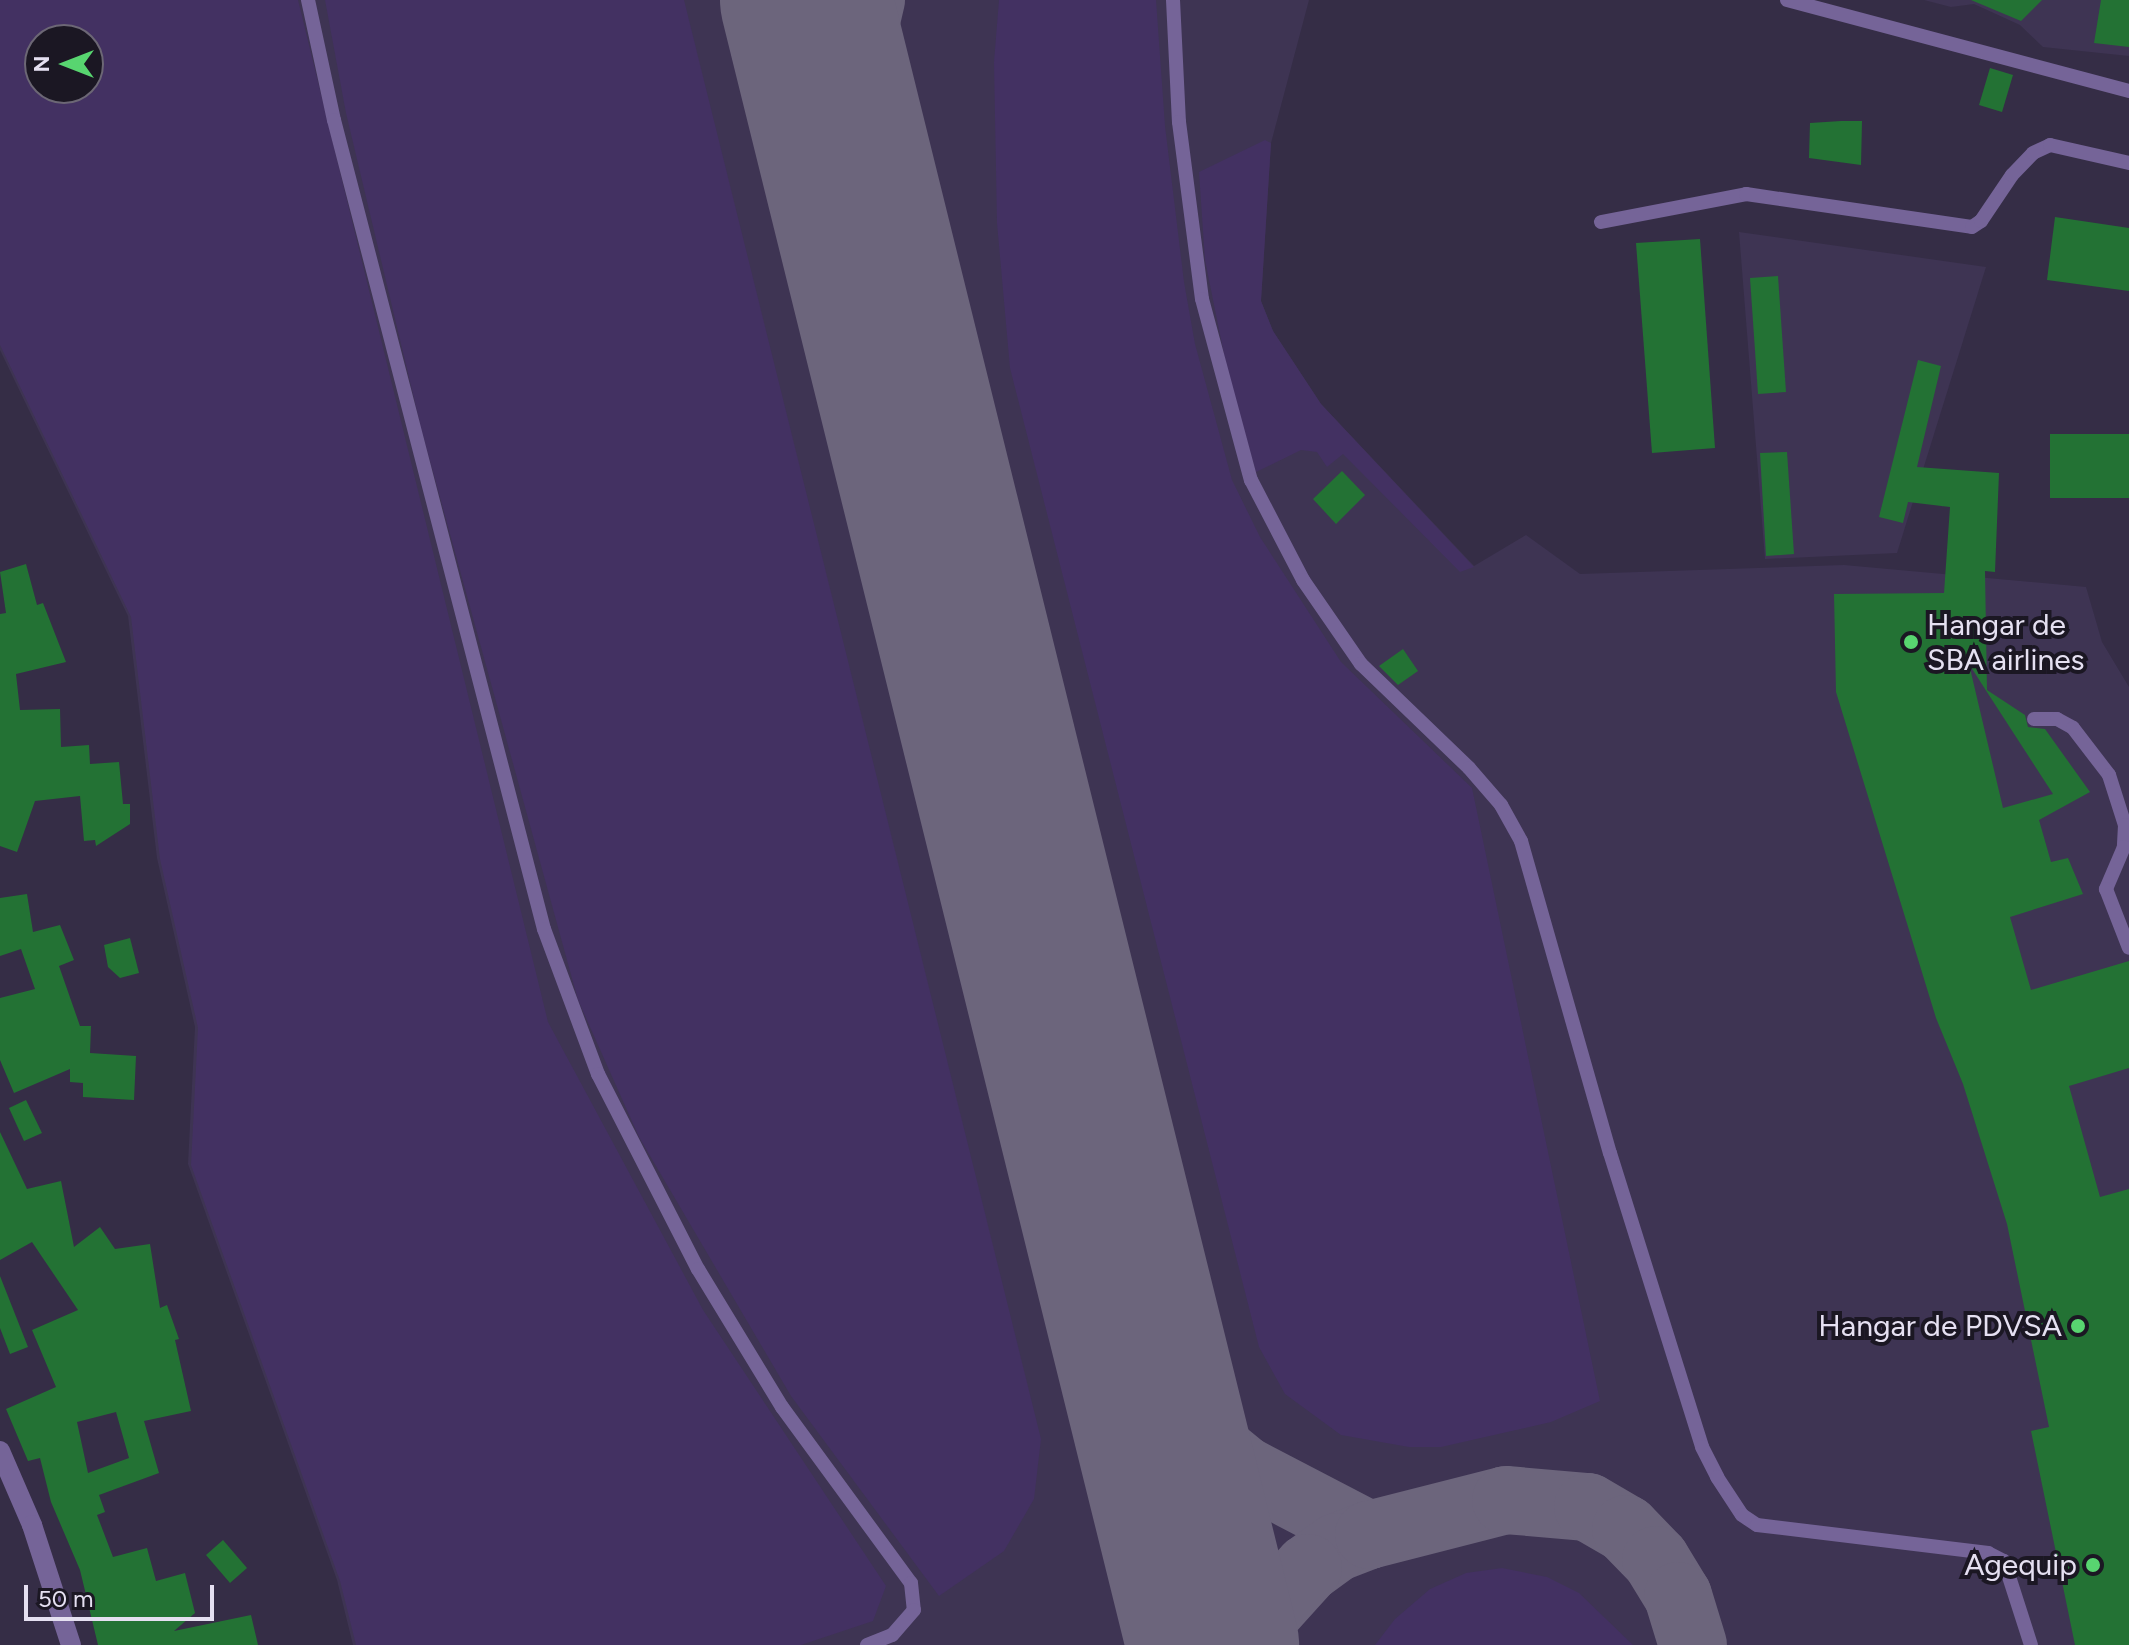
<!DOCTYPE html>
<style>
body{margin:0}
#map{position:relative;width:2129px;height:1645px;overflow:hidden;background:#352d46;font-family:Figtree,sans-serif}
div>[style]{position:absolute}
.built>*{inset:0;background:#3e3453}
.green>*{inset:0;background:#433162}
.taxiway>*{height:68px;margin:-34px;padding:0 34px;transform-origin:34px;border-radius:34px;background:#6c657c}
.runway>*{height:172px;margin:-86px;padding:0 86px;transform-origin:86px;border-radius:86px;background:#6c657c}
.building>*{inset:0;background:#237234}
.lane>*{height:14px;margin:-7px;padding:0 7px;transform-origin:7px;border-radius:7px;background:#756498}
.street>*{height:20px;margin:-10px;padding:0 10px;transform-origin:10px;border-radius:10px;background:#756498}
.dots>*{width:22px;height:22px;translate:-50% -50%;box-sizing:border-box;border:4px solid #1b1723;border-radius:50%}
span{translate:-50% -50%;white-space:nowrap;text-align:center;line-height:1.15;-webkit-text-stroke:8px #1b1723;paint-order:stroke}
.poi-label{font-size:30px;color:#e5e0f1}
.left{translate:0 -50%;text-align:left}
.right{translate:-100% -50%;text-align:right}
.north{position:absolute;left:24px;top:24px;width:80px;height:80px;box-sizing:border-box;background:#1b1723;border:2px solid #6c6775;border-radius:50%;rotate:270deg;font-size:22px;font-weight:700;line-height:32px;text-align:center;color:#e5e0f1}
.north::after{content:'';display:block;margin:auto;width:28px;height:36px;background:#58d570;clip-path:polygon(50% 0,100% 100%,50% 72%,0 100%)}
.scale{position:absolute;left:24px;top:1585px;width:190px;height:36px;box-sizing:border-box;border:4px solid #e5e0f1;border-top:0;padding-left:10px;font-size:24px;line-height:28px;white-space:nowrap;color:#e5e0f1;-webkit-text-stroke:6px #1b1723;paint-order:stroke}
</style>
<div id="map">
<div class="built">
<div style="clip-path:polygon(evenodd,0 0,1309px 0,1271px 143px,1261px 301px,1273px 331px,1321px 404px,1474px 566px,1526px 535px,1580px 574px,1844px 565px,2086px 587px,2102px 642px,2129px 687px,2129px 1645px,353px 1645px,337px 1580px,188px 1164px,195px 1027px,157px 858px,128px 616px,0 350px,0 0,40px 40px,88px 40px,88px 88px,40px 88px,40px 40px)"></div>
<div style="clip-path:polygon(1924px 0,2129px 0,2129px 56px,2043px 47px,2020px 25px,1974px 4px,1951px 7px)"></div>
<div style="clip-path:polygon(1739px 232px,1986px 267px,1897px 553px,1765px 559px)"></div>
</div>
<div class="green">
<div style="clip-path:polygon(evenodd,0 0,298px 0,548px 1022px,703px 1310px,886px 1586px,873px 1621px,801px 1645px,356px 1645px,340px 1581px,191px 1165px,198px 1028px,160px 859px,131px 617px,0 345px,0 0,40px 40px,88px 40px,88px 88px,40px 88px,40px 40px)"></div>
<div style="clip-path:polygon(325px 0,684px 0,1041px 1439px,1034px 1499px,1004px 1551px,939px 1596px,791px 1396px,639px 1137px,578px 1000px,422px 432px,346px 113px)"></div>
<div style="clip-path:polygon(999px 0,1156px 0,1165px 126px,1184px 282px,1195px 344px,1232px 480px,1260px 537px,1341px 662px,1472px 788px,1600px 1401px,1551px 1422px,1441px 1447px,1409px 1447px,1341px 1435px,1285px 1394px,1259px 1347px,1010px 368px,997px 223px,994px 62px)"></div>
<div style="clip-path:polygon(1265px 140px,1271px 143px,1261px 301px,1273px 331px,1321px 404px,1474px 567px,1460px 572px,1343px 454px,1327px 467px,1317px 452px,1301px 450px,1256px 472px,1228px 374px,1205px 260px,1199px 172px)"></div>
<div style="clip-path:polygon(1502px 1568px,1547px 1577px,1579px 1593px,1633px 1645px,1375px 1645px,1395px 1619px,1430px 1589px,1466px 1573px)"></div>
</div>
<div class="taxiway">
<div style="left:852px;top:188px;width:85px;rotate:-93.4deg"></div>
<div style="left:847px;top:103px;width:106px;rotate:-76.9deg"></div>
<div style="left:1143px;top:1363px;width:68px;rotate:55.1deg"></div>
<div style="left:1182px;top:1419px;width:80px;rotate:39.4deg"></div>
<div style="left:1244px;top:1470px;width:141px;rotate:27.5deg"></div>
<div style="left:1369px;top:1535px;width:34px;rotate:159deg"></div>
<div style="left:1337px;top:1547px;width:36px;rotate:144deg"></div>
<div style="left:1308px;top:1568px;width:73px;rotate:132.2deg"></div>
<div style="left:1259px;top:1622px;width:25px;rotate:116deg"></div>
<div style="left:1369px;top:1535px;width:141px;rotate:-14.3deg"></div>
<div style="left:1506px;top:1500px;width:82px;rotate:4.9deg"></div>
<div style="left:1588px;top:1507px;width:44px;rotate:30.1deg"></div>
<div style="left:1626px;top:1529px;width:43px;rotate:45.9deg"></div>
<div style="left:1656px;top:1560px;width:42px;rotate:58.6deg"></div>
<div style="left:1678px;top:1596px;width:51px;rotate:73deg"></div>
</div>
<div class="runway">
<div style="left:806px;top:0;width:1695px;rotate:76.1deg"></div>
</div>
<div class="building">
<div style="clip-path:polygon(1971px 0,2042px 0,2021px 21px)"></div>
<div style="clip-path:polygon(2101px 0,2129px 0,2129px 47px,2094px 43px)"></div>
<div style="clip-path:polygon(1990px 68px,2013px 75px,2002px 112px,1979px 105px)"></div>
<div style="clip-path:polygon(1841px 121px,1862px 121px,1861px 165px,1809px 158px,1810px 123px)"></div>
<div style="clip-path:polygon(2055px 217px,2129px 228px,2129px 291px,2047px 280px)"></div>
<div style="clip-path:polygon(1700px 239px,1715px 448px,1652px 453px,1636px 243px)"></div>
<div style="clip-path:polygon(1778px 276px,1786px 392px,1758px 394px,1750px 278px)"></div>
<div style="clip-path:polygon(evenodd,1918px 360px,1941px 366px,1917px 467px,1999px 473px,1995px 572px,1985px 571px,1987px 690px,2025px 715px,2028px 727px,2045px 729px,2090px 792px,2039px 820px,2051px 862px,2068px 858px,2083px 894px,2010px 917px,2031px 990px,2129px 961px,2129px 1068px,2069px 1086px,2100px 1197px,2129px 1189px,2129px 1645px,2075px 1645px,2031px 1431px,2049px 1427px,2007px 1224px,1963px 1084px,1936px 1018px,1836px 692px,1834px 594px,1944px 593px,1950px 507px,1908px 502px,1903px 523px,1879px 517px,1918px 360px,1969px 664px,1985px 689px,2053px 794px,2003px 808px,1969px 664px)"></div>
<div style="clip-path:polygon(2050px 434px,2129px 434px,2129px 498px,2050px 498px)"></div>
<div style="clip-path:polygon(1787px 452px,1794px 554px,1766px 556px,1760px 453px)"></div>
<div style="clip-path:polygon(1342px 471px,1365px 495px,1336px 524px,1313px 499px)"></div>
<div style="clip-path:polygon(26px 564px,37px 605px,43px 603px,66px 662px,16px 674px,20px 710px,60px 709px,61px 747px,89px 745px,90px 764px,119px 762px,123px 804px,130px 804px,130px 824px,96px 846px,95px 840px,84px 841px,80px 796px,35px 801px,17px 852px,0 846px,0 614px,6px 613px,0 572px)"></div>
<div style="clip-path:polygon(1403px 649px,1418px 671px,1398px 685px,1379px 666px)"></div>
<div style="clip-path:polygon(27px 894px,33px 932px,60px 925px,74px 960px,59px 966px,80px 1026px,91px 1026px,90px 1053px,136px 1056px,134px 1100px,83px 1097px,83px 1083px,70px 1082px,70px 1069px,14px 1093px,0 1060px,0 998px,35px 989px,21px 949px,0 956px,0 898px)"></div>
<div style="clip-path:polygon(130px 938px,139px 973px,120px 978px,108px 967px,104px 945px)"></div>
<div style="clip-path:polygon(26px 1100px,42px 1133px,24px 1141px,9px 1108px)"></div>
<div style="clip-path:polygon(evenodd,0 1132px,27px 1189px,61px 1181px,74px 1247px,100px 1227px,115px 1249px,150px 1244px,160px 1308px,167px 1305px,179px 1339px,175px 1340px,191px 1411px,144px 1421px,159px 1473px,99px 1495px,105px 1512px,97px 1515px,113px 1557px,147px 1548px,156px 1581px,185px 1573px,195px 1613px,174px 1631px,251px 1615px,258px 1645px,98px 1645px,80px 1570px,51px 1502px,40px 1458px,28px 1461px,6px 1409px,56px 1387px,32px 1330px,78px 1310px,32px 1242px,0 1260px,0 1132px,116px 1412px,129px 1458px,88px 1473px,77px 1422px,116px 1412px)"></div>
<div style="clip-path:polygon(0 1276px,28px 1347px,10px 1354px,0 1328px)"></div>
<div style="clip-path:polygon(223px 1540px,247px 1568px,230px 1583px,206px 1555px)"></div>
</div>
<div class="lane">
<div style="left:308px;top:0;width:123px;rotate:77.8deg"></div>
<div style="left:334px;top:120px;width:836px;rotate:75.45deg"></div>
<div style="left:544px;top:929px;width:155px;rotate:69.6deg"></div>
<div style="left:598px;top:1074px;width:219px;rotate:62.9deg"></div>
<div style="left:698px;top:1269px;width:162px;rotate:58.7deg"></div>
<div style="left:782px;top:1407px;width:218px;rotate:53.8deg"></div>
<div style="left:911px;top:1583px;width:27px;rotate:84deg"></div>
<div style="left:914px;top:1610px;width:33px;rotate:131deg"></div>
<div style="left:892px;top:1635px;width:27px;rotate:158deg"></div>
<div style="left:1173px;top:0;width:122px;rotate:87.2deg"></div>
<div style="left:1179px;top:122px;width:178px;rotate:82.6deg"></div>
<div style="left:1202px;top:299px;width:188px;rotate:74.9deg"></div>
<div style="left:1251px;top:480px;width:113px;rotate:62.5deg"></div>
<div style="left:1303px;top:580px;width:102px;rotate:55.4deg"></div>
<div style="left:1361px;top:664px;width:150px;rotate:43.9deg"></div>
<div style="left:1469px;top:768px;width:49px;rotate:49.1deg"></div>
<div style="left:1501px;top:805px;width:41px;rotate:60.9deg"></div>
<div style="left:1521px;top:841px;width:324px;rotate:74.1deg"></div>
<div style="left:1610px;top:1153px;width:308px;rotate:72.6deg"></div>
<div style="left:1702px;top:1447px;width:34px;rotate:63deg"></div>
<div style="left:1717px;top:1477px;width:45px;rotate:56.7deg"></div>
<div style="left:1742px;top:1515px;width:18px;rotate:34deg"></div>
<div style="left:1757px;top:1525px;width:233px;rotate:6.9deg"></div>
<div style="left:1988px;top:1553px;width:18px;rotate:27deg"></div>
<div style="left:2004px;top:1561px;width:88px;rotate:72.2deg"></div>
<div style="left:1787px;top:0;width:354px;rotate:14.9deg"></div>
<div style="left:1601px;top:222px;width:148px;rotate:-10.9deg"></div>
<div style="left:1746px;top:194px;width:228px;rotate:8.3deg"></div>
<div style="left:1972px;top:227px;width:11px;rotate:-34deg"></div>
<div style="left:1981px;top:221px;width:55px;rotate:-56deg"></div>
<div style="left:2012px;top:175px;width:30px;rotate:-46deg"></div>
<div style="left:2033px;top:153px;width:19px;rotate:-25deg"></div>
<div style="left:2050px;top:145px;width:81px;rotate:12.8deg"></div>
<div style="left:2034px;top:719px;width:23px"></div>
<div style="left:2057px;top:719px;width:18px;rotate:29deg"></div>
<div style="left:2073px;top:728px;width:59px;rotate:52.5deg"></div>
<div style="left:2109px;top:775px;width:52px;rotate:72.3deg"></div>
<div style="left:2125px;top:825px;width:22px;rotate:93deg"></div>
<div style="left:2124px;top:847px;width:46px;rotate:113.2deg"></div>
<div style="left:2106px;top:889px;width:63px;rotate:68.7deg"></div>
</div>
<div class="street">
<div style="left:0;top:1451px;width:81px;rotate:66.6deg"></div>
<div style="left:32px;top:1525px;width:126px;rotate:72deg"></div>
</div>
<div class="dots">
<div style="left:1911px;top:642px;background:#58d570"></div>
<div style="left:2078px;top:1326px;background:#58d570"></div>
<div style="left:2093px;top:1565px;background:#58d570"></div>
</div>
<div class="poi-label">
<span class="left" style="left:1927px;top:642px">Hangar de<br>SBA airlines</span>
<span class="right" style="left:2062px;top:1326px">Hangar de PDVSA</span>
<span class="right" style="left:2077px;top:1565px">Agequip</span>
</div>
<div class="north">N</div>
<div class="scale">50 m</div>
</div>
